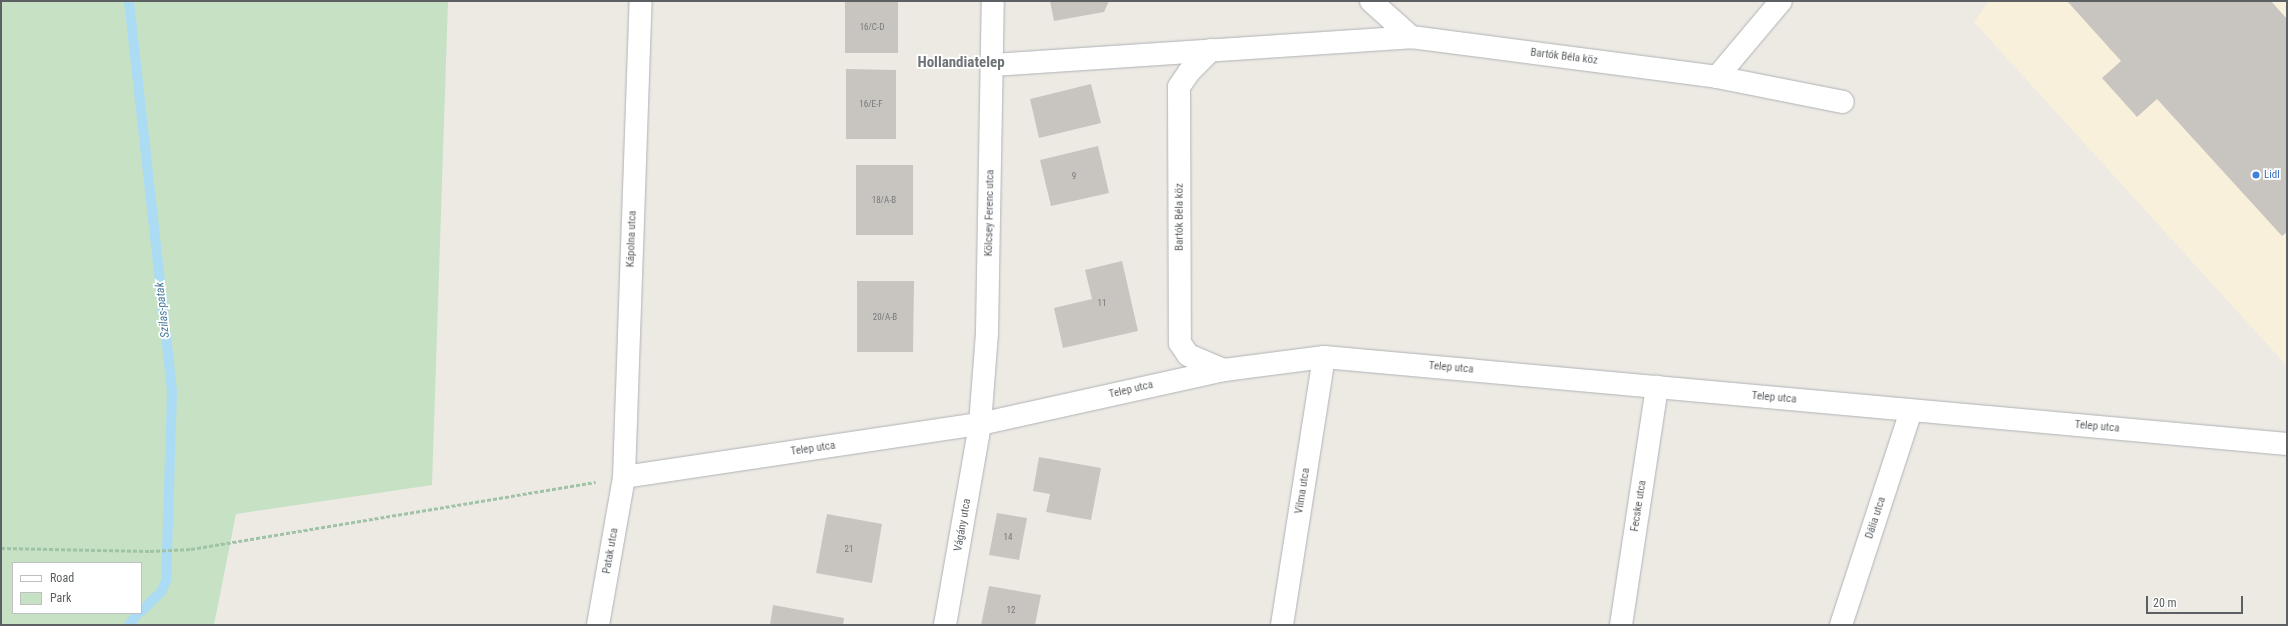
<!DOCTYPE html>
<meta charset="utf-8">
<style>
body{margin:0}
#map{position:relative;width:2288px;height:626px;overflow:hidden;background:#edeae4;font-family:"Roboto Condensed",sans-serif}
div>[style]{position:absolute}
.commercial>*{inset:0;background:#f9f0dc}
.green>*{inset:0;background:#c7e1c4}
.stream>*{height:10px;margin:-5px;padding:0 5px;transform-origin:5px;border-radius:5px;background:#acdcf4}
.building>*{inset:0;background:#c8c5c1}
.path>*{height:2.5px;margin-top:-1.25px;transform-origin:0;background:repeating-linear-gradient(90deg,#9fc3a6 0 4px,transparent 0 6px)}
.roads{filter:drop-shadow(0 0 1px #afb2b5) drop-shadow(0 0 1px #afb2b5)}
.minor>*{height:22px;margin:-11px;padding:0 11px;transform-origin:11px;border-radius:11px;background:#fff}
.dots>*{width:11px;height:11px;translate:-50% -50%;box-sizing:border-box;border:2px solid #fff;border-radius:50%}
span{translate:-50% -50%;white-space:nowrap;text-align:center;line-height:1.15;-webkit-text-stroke:3.5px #fff;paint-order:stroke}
.number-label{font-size:9px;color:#77797a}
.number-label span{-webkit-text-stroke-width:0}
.street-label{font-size:11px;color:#5c6063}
.shop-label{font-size:11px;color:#366cbe}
.left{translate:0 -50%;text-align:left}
.water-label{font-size:12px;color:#487a9c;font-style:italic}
.district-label{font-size:15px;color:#6d7275;font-weight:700}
.frame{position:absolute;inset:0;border:2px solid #5c6063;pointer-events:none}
.legend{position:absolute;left:12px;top:562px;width:130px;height:52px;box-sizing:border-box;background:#fff;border:1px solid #bebfc1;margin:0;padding:5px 7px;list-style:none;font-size:12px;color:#5c6063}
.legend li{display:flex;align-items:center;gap:8px;height:20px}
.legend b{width:20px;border:1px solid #bebfc1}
.scale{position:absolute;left:2146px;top:596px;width:97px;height:18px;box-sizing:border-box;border:2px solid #5c6063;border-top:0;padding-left:5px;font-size:12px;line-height:14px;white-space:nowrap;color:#5c6063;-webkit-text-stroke:3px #fff;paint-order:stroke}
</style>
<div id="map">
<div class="commercial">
<div style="clip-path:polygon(1989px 1px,2287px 1px,2287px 366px,1974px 22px)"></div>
</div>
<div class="green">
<div style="clip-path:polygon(evenodd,1px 1px,448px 1px,432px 485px,236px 514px,214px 625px,1px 625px,1px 1px,13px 563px,141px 563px,141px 613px,13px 613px,13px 563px)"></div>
</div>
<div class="stream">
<div style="left:129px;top:1px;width:394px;rotate:83.7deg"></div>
<div style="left:172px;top:393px;width:188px;rotate:91.8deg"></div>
<div style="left:166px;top:581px;width:12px;rotate:114deg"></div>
<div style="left:161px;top:592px;width:28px;rotate:136deg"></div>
<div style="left:129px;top:625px;width:15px;rotate:-53deg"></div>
</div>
<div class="building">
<div style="clip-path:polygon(845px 1px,898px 1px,898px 53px,845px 53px)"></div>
<div style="clip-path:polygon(1050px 1px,1109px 1px,1104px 12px,1054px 21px)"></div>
<div style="clip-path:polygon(2067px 1px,2271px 1px,2287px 19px,2287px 232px,2282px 236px,2157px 99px,2137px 117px,2102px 78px,2121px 61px)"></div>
<div style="clip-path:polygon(846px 69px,896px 70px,896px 139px,846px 139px)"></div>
<div style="clip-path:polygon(1091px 84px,1101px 123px,1039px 138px,1030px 99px)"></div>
<div style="clip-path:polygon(1098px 146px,1109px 193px,1051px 206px,1040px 160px)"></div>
<div style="clip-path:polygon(856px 165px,913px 165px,913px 235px,856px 235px)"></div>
<div style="clip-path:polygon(1122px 261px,1138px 331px,1063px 348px,1054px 308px,1092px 299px,1085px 270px)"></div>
<div style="clip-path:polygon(857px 281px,914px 281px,913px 352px,857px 352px)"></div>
<div style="clip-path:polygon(1039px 457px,1101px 468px,1091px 520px,1046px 512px,1050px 494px,1033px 491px)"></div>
<div style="clip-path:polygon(997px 513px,1027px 518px,1019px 560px,989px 555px)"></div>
<div style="clip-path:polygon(827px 514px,882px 524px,872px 583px,816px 573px)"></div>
<div style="clip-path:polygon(989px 586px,1041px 595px,1035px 625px,981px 625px)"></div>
<div style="clip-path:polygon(773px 605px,844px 618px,843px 625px,770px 625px)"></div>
</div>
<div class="path">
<div style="left:1px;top:548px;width:149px;rotate:1.2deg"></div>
<div style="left:150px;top:551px;width:41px;rotate:-2.8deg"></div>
<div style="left:191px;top:549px;width:410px;rotate:-9.4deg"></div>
</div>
<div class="roads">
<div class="minor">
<div style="left:1371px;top:1px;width:54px;rotate:42deg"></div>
<div style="left:1211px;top:50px;width:31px;rotate:135deg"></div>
<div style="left:1189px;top:72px;width:18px;rotate:124deg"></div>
<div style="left:1179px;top:87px;width:256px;rotate:89.8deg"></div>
<div style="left:1180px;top:343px;width:14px;rotate:56deg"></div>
<div style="left:1188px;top:355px;width:39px;rotate:23deg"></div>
<div style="left:993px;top:65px;width:419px;rotate:-3.8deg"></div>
<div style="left:1411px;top:37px;width:309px;rotate:7.4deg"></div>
<div style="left:1717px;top:77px;width:128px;rotate:11.2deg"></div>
<div style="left:1717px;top:77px;width:99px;rotate:-49.9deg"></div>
<div style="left:624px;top:477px;width:360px;rotate:-8.5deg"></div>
<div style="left:980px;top:424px;width:250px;rotate:-12.5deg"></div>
<div style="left:1224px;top:370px;width:101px;rotate:-7.4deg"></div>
<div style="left:1324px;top:357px;width:967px;rotate:5.16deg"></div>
<div style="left:598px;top:625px;width:150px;rotate:-80deg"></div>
<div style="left:624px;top:477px;width:476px;rotate:-88deg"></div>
<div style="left:945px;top:625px;width:204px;rotate:-80.1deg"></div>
<div style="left:980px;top:424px;width:92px;rotate:-85.6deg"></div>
<div style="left:987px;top:332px;width:331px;rotate:-89deg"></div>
<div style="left:1282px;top:625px;width:271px;rotate:-81.1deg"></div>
<div style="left:1621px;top:625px;width:241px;rotate:-81.4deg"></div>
<div style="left:1841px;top:625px;width:225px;rotate:-71.9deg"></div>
</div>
</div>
<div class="dots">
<div style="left:2256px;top:175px;background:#3f7fe0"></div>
</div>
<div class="number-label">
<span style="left:872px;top:27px">16/C-D</span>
<span style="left:871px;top:104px">16/E-F</span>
<span style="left:1074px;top:176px">9</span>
<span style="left:884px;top:200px">18/A-B</span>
<span style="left:1102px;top:303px">11</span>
<span style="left:885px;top:317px">20/A-B</span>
<span style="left:1008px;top:537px">14</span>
<span style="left:849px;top:549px">21</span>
<span style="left:1011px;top:610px">12</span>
</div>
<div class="street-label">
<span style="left:1564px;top:57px;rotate:7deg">Bartók Béla köz</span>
<span style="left:990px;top:213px;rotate:-89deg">Kölcsey Ferenc utca</span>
<span style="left:1180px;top:217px;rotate:-90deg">Bartók Béla köz</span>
<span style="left:632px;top:239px;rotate:-88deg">Kápolna utca</span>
<span style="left:1451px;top:368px;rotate:5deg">Telep utca</span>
<span style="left:1131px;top:390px;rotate:-13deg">Telep utca</span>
<span style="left:1774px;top:398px;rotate:5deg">Telep utca</span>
<span style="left:2097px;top:427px;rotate:5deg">Telep utca</span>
<span style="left:813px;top:449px;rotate:-8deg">Telep utca</span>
<span style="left:1303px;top:491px;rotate:-81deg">Vilma utca</span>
<span style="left:1639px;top:506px;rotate:-81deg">Fecske utca</span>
<span style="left:1876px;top:518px;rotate:-72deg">Dália utca</span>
<span style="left:963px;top:525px;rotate:-80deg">Vágány utca</span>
<span style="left:611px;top:551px;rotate:-80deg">Patak utca</span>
</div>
<div class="shop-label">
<span class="left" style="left:2264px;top:175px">Lidl</span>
</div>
<div class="water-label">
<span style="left:163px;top:310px;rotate:-96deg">Szilas-patak</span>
</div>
<div class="district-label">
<span style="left:961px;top:63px">Hollandiatelep</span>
</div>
<div class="frame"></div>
<ul class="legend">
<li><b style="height:5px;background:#fff"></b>Road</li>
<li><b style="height:11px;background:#c7e1c4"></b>Park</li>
</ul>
<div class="scale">20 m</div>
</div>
